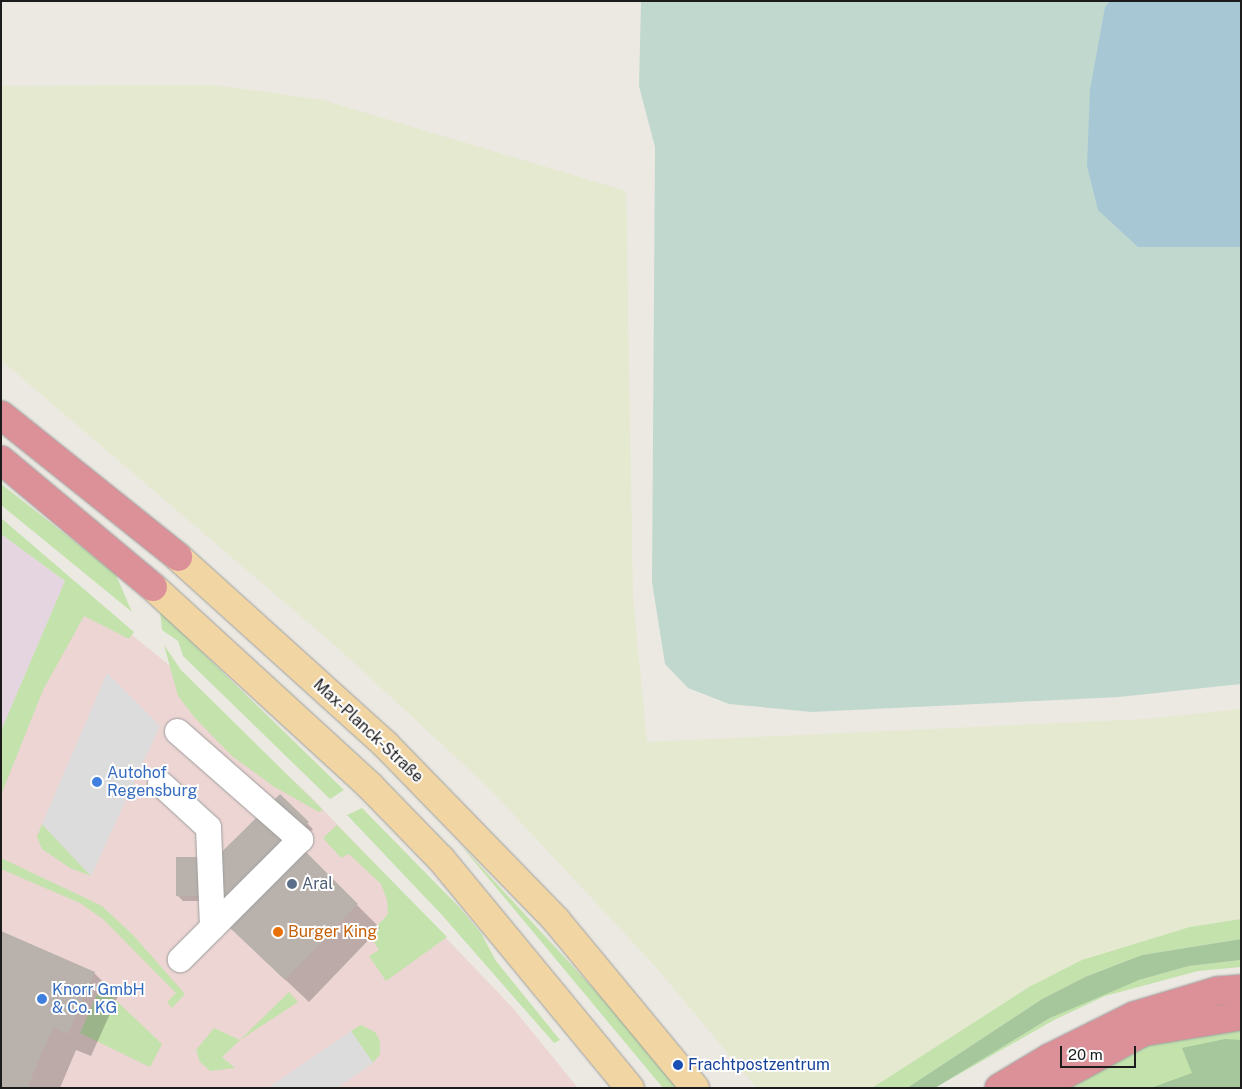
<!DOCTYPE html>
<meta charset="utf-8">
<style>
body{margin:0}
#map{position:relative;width:1242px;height:1089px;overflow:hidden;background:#ece9e2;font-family:"Public Sans",sans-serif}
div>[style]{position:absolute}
.commercial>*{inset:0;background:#ecd5d3}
.industrial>*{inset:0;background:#e4d5e0}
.farmland>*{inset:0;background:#e5e9cf}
.grass>*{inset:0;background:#c3e2ac}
.forest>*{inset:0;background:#a5c79b}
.wetland>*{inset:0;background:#c1d8cf}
.parking>*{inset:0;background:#dcdcdc}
.water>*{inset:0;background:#a7c7d5}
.shadow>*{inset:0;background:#0003}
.building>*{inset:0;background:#b9b2ac}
.roads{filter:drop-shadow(0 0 1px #9d9d9d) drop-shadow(0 0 1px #9d9d9d)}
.minor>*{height:25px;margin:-12.5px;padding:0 12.5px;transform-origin:12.5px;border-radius:12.5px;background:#fff}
.major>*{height:28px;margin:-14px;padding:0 14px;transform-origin:14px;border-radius:14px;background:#f1d5a2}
.highway>*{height:28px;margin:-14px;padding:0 14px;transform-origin:14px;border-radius:14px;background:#dc9199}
.dots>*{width:14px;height:14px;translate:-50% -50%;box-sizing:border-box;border:2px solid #fff;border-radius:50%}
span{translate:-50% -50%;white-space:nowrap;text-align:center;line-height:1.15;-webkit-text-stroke:4px #fff;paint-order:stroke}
.street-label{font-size:16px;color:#1c1c1c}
.shop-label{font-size:16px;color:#366cbe}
.left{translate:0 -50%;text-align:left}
.service-label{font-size:16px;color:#4e5e75}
.food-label{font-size:16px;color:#c56008}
.transit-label{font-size:16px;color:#164399}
.frame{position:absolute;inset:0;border:2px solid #1c1c1c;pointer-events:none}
.scale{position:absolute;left:1060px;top:1046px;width:76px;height:22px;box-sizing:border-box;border:2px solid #1c1c1c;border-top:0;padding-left:6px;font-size:15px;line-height:18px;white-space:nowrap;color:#1c1c1c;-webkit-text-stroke:4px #fff;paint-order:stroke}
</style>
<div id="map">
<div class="commercial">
<div style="clip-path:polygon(65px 581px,169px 665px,310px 796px,512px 1007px,578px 1088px,1px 1088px,1px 731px)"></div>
</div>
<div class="industrial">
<div style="clip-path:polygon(1px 534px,65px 581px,1px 731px)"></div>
</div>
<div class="farmland">
<div style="clip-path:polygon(213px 85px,323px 100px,626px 191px,633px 599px,647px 742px,1147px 719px,1241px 709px,1241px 919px,1190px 927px,1029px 987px,872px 1088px,757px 1088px,654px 965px,488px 787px,339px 649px,1px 360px,1px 86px)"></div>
</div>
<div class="grass">
<div style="clip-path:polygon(1px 484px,115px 573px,132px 612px,1px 505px)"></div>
<div style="clip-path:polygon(1px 518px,134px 632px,129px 639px,84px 616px,43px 690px,1px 795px,1px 731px,65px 581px,1px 534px)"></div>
<div style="clip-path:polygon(160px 611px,344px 790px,330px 799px,183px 656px,178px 641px,162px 630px)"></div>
<div style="clip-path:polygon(164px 645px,181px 670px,323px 810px,319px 812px,273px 786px,232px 756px,195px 718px,178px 696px)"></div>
<div style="clip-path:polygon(362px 808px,460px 908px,481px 933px,496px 961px,560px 1040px,554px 1043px,442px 915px,347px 815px)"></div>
<div style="clip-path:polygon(42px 824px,91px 876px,70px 868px,42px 849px,37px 837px)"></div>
<div style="clip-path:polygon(337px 825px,447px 937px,386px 981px,369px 956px,379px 950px,369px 935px,388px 914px,387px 900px,381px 884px,349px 854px,341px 858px,323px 838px)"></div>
<div style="clip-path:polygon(459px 843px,603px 999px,680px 1088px,663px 1088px)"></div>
<div style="clip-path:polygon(1px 858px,102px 906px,133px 935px,185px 994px,172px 1008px,167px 1002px,176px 993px,103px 919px,80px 903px,1px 869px)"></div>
<div style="clip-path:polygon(1241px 919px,1241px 939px,1142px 955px,1085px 977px,1042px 999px,907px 1088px,872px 1088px,1029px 987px,1082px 960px,1190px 927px)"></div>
<div style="clip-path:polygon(1241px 960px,1241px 967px,1198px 971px,1105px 996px,1054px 1020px,935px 1088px,1050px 1018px,1096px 996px,1139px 980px,1189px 966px)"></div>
<div style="clip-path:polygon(101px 986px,162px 1044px,150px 1067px,80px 1033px)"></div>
<div style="clip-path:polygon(289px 992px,298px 1002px,240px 1040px,222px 1057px,235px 1068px,210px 1071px,200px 1062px,196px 1050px,214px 1028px,240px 1040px)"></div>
<div style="clip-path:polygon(361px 1025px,375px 1032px,380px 1041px,380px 1054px,373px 1063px,351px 1031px)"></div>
<div style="clip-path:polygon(1241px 1026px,1241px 1088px,1062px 1088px,1152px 1042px)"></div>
</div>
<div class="forest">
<div style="clip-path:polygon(1241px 939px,1241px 960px,1189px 966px,1139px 980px,1050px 1018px,935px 1088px,907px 1088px,1042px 999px,1085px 977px,1142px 955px)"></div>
<div style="clip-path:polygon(1225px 1039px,1241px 1040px,1241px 1088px,1151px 1088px,1192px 1073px,1182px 1048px)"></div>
</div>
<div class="wetland">
<div style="clip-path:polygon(641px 1px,1241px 1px,1241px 684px,1119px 697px,812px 712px,729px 704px,688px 688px,665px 664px,652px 582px,655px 147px,639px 86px)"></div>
</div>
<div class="parking">
<div style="clip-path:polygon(107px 673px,160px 726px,91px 876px,42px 824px)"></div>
<div style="clip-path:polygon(351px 1031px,373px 1063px,337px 1088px,268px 1088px)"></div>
</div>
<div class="water">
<div style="clip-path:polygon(1110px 1px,1241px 1px,1241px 247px,1138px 247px,1098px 210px,1087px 166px,1090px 90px,1105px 7px)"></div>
</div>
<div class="shadow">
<div style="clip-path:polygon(280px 796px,313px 829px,286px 856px,302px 850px,380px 928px,309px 1002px,255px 951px,274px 884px,239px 901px,183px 901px,177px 895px)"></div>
<div style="clip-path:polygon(94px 973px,118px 996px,91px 1056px,76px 1050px,60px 1088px,1px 1088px)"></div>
</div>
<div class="building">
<div style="clip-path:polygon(280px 794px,309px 822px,282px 849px,302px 848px,358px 904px,285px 980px,230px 928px,272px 884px,233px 896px,176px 896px,176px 857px,217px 857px)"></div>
<div style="clip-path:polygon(1px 931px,95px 972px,68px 1034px,53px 1027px,27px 1088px,1px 1088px)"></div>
</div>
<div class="roads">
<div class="minor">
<div style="left:177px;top:731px;width:164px;rotate:41.3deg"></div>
<div style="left:300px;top:839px;width:170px;rotate:135deg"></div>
<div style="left:160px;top:783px;width:65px;rotate:42.5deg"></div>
<div style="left:208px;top:827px;width:100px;rotate:87.7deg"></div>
</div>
<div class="major">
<div style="left:178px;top:557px;width:280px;rotate:42.1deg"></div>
<div style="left:386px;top:745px;width:244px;rotate:45.8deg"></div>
<div style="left:556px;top:920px;width:218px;rotate:50.4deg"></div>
<div style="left:153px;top:587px;width:294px;rotate:42.5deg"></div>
<div style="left:370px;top:786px;width:102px;rotate:45.8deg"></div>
<div style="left:441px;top:859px;width:297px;rotate:50.5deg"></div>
</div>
<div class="highway">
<div style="left:1px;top:415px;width:227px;rotate:38.7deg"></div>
<div style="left:1px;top:460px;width:198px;rotate:39.9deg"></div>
<div style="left:999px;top:1088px;width:58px;rotate:-31deg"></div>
<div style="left:1049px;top:1058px;width:95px;rotate:-26.3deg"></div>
<div style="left:1134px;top:1016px;width:87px;rotate:-16.8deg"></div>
<div style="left:1217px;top:991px;width:24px;rotate:-5deg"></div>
<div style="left:1040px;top:1088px;width:117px;rotate:-28.5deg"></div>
<div style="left:1143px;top:1032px;width:99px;rotate:-9.3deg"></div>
</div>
</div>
<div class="dots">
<div style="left:97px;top:782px;background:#3f7fe0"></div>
<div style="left:292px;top:884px;background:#5c6f8a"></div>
<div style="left:278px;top:932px;background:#e8710a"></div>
<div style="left:42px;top:999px;background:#3f7fe0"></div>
<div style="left:678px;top:1065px;background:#1a4fb4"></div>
</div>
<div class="street-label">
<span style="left:368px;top:731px;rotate:43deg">Max-Planck-Straße</span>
</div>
<div class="shop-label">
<span class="left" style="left:107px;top:782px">Autohof<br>Regensburg</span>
<span class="left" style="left:52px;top:999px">Knorr GmbH<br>&amp; Co. KG</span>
</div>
<div class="service-label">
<span class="left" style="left:302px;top:884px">Aral</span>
</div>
<div class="food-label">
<span class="left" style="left:288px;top:932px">Burger King</span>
</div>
<div class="transit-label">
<span class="left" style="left:688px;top:1065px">Frachtpostzentrum</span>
</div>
<div class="frame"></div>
<div class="scale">20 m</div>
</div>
